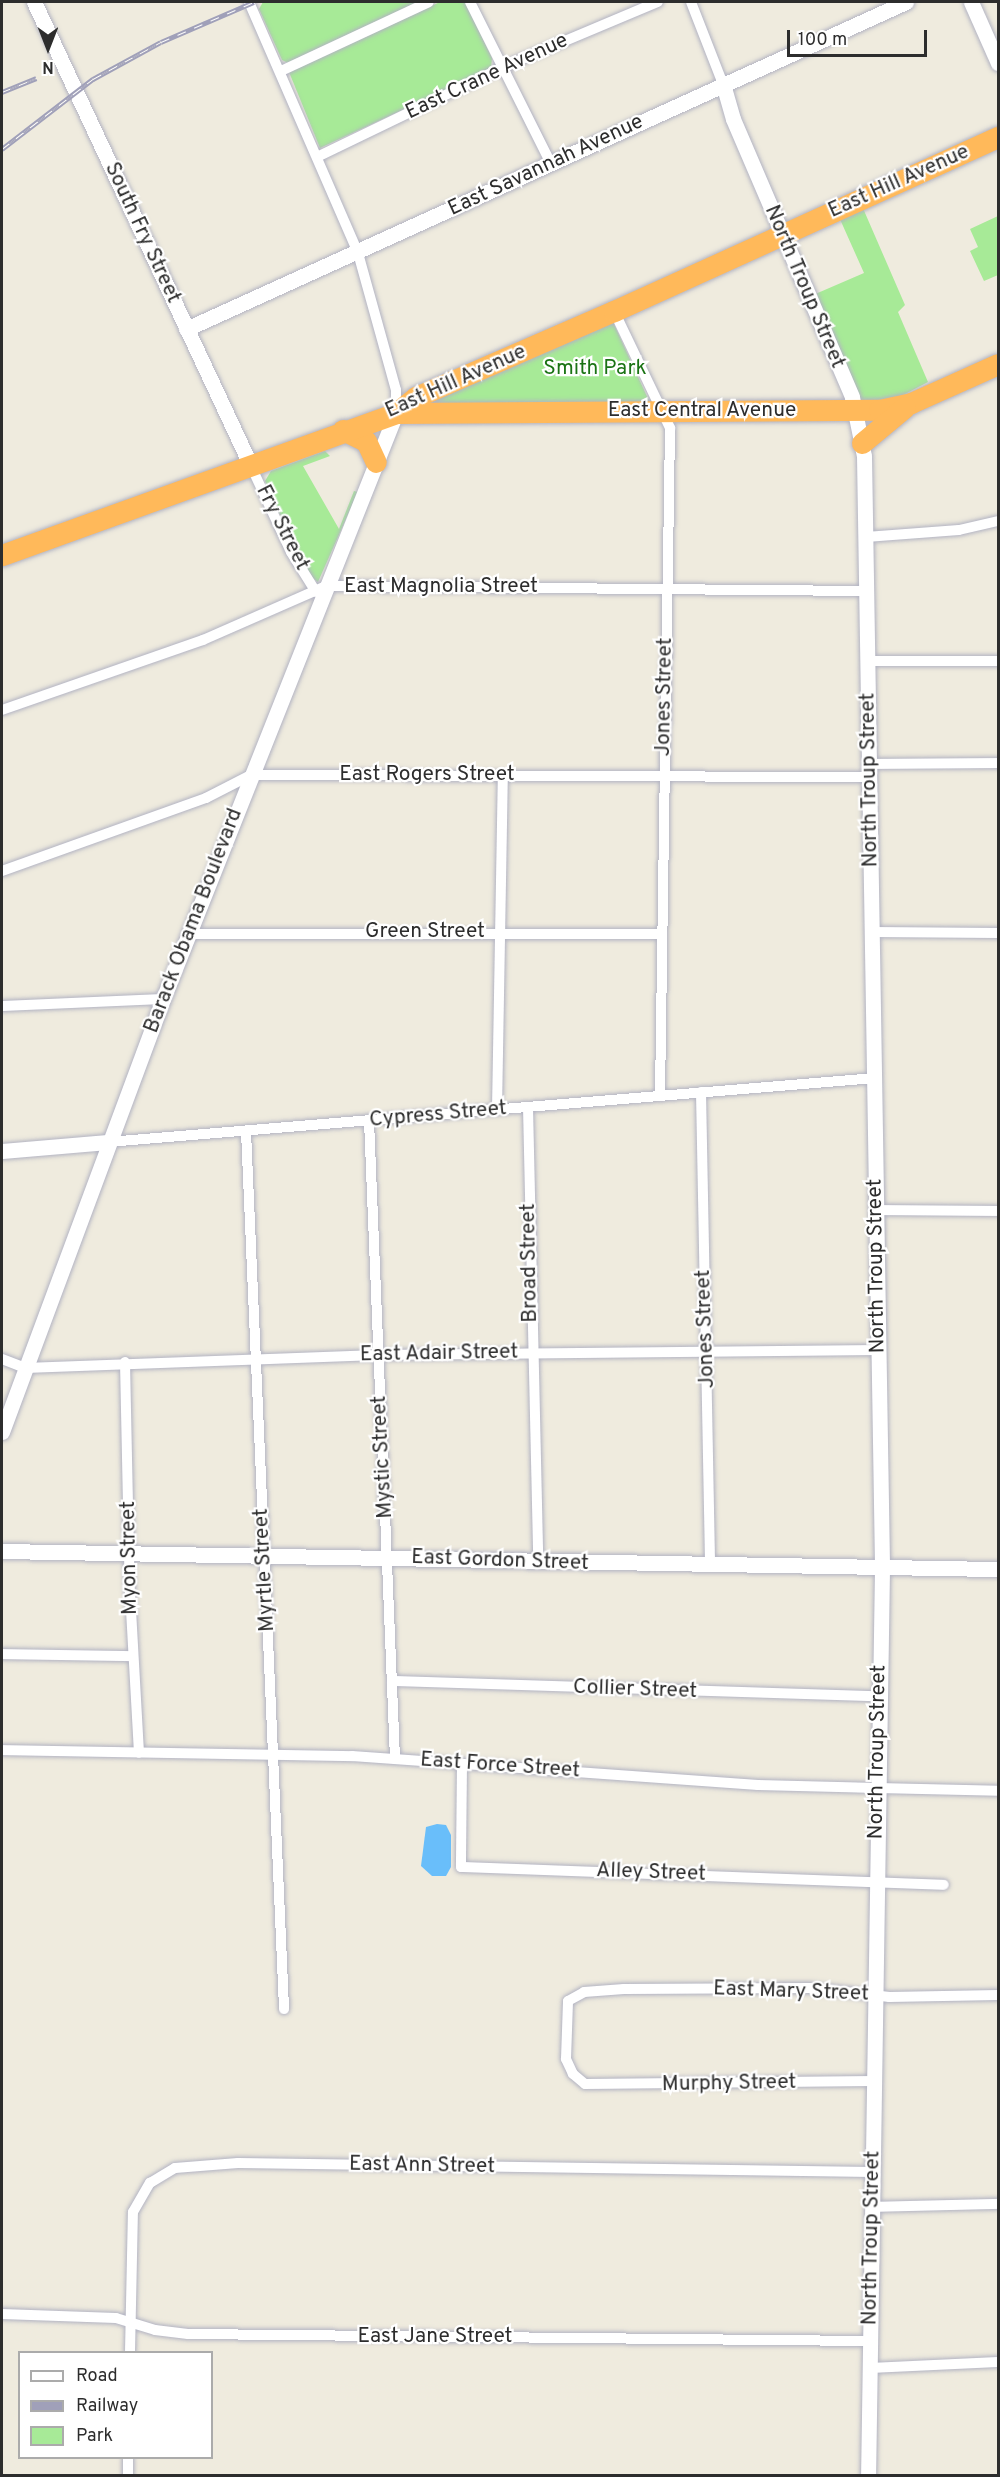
<!DOCTYPE html>
<style>
body{margin:0}
#map{position:relative;width:1000px;height:2477px;overflow:hidden;background:#efebde;font-family:Overpass,sans-serif}
div>[style]{position:absolute}
.green>*{inset:0;background:#a7ea97}
.water>*{inset:0;background:#69befa}
.roads{filter:drop-shadow(0 0 2px #b2b3c2) drop-shadow(0 0 2px #b2b3c2)}
.street>*{height:10px;margin:-5px;padding:0 5px;transform-origin:5px;border-radius:5px;background:#fff}
.secondary>*{height:15px;margin:-7.5px;padding:0 7.5px;transform-origin:7.5px;border-radius:7.5px;background:#fff}
.highway>*{height:21px;margin:-10.5px;padding:0 10.5px;transform-origin:10.5px;border-radius:10.5px;background:#ffb95a}
.rail>*{height:5px;margin-top:-2.5px;transform-origin:0;background:repeating-linear-gradient(90deg,#fff 0 9px,#a0a0b9 0 18px);box-sizing:border-box;border-block:2px solid #a0a0b9}
span{translate:-50% -50%;white-space:nowrap;text-align:center;line-height:1.15;-webkit-text-stroke:4.5px #fff;paint-order:stroke}
.street-label{font-size:21px;color:#2d2d2d}
.park-label{font-size:21px;color:#1a7314}
.frame{position:absolute;inset:0;border:3px solid #2d2d2d;pointer-events:none}
.legend{position:absolute;left:18px;top:2351px;width:195px;height:108px;box-sizing:border-box;background:#fff;border:2px solid #ababab;margin:0;padding:8px 10px;list-style:none;font-size:18px;color:#2d2d2d}
.legend li{display:flex;align-items:center;gap:12px;height:30px}
.legend b{width:30px;border:2px solid #ababab}
.north{position:absolute;left:18px;top:18px;width:60px;height:60px;-webkit-text-stroke:4px #fff;paint-order:stroke;rotate:180deg;font-size:16px;font-weight:700;line-height:24px;text-align:center;color:#2d2d2d}
.north::after{content:'';display:block;margin:auto;width:21px;height:27px;background:#2d2d2d;clip-path:polygon(50% 0,100% 100%,50% 72%,0 100%)}
.scale{position:absolute;left:787px;top:30px;width:140px;height:27px;box-sizing:border-box;border:3px solid #2d2d2d;border-top:0;padding-left:8px;font-size:18px;line-height:21px;white-space:nowrap;color:#2d2d2d;-webkit-text-stroke:4px #fff;paint-order:stroke}
</style>
<div id="map">
<div class="green">
<div style="clip-path:polygon(263px 2px,419px 2px,288px 63px,282px 60px,259px 9px)"></div>
<div style="clip-path:polygon(440px 2px,465px 2px,492px 58px,491px 69px,320px 148px,289px 72px)"></div>
<div style="clip-path:polygon(862px 206px,905px 305px,898px 312px,928px 382px,888px 403px,861px 401px,813px 295px,864px 273px,839px 217px)"></div>
<div style="clip-path:polygon(998px 216px,998px 275px,984px 281px,970px 251px,978px 247px,970px 229px)"></div>
<div style="clip-path:polygon(613px 322px,650px 403px,413px 406px)"></div>
<div style="clip-path:polygon(325px 451px,330px 456px,303px 466px,339px 529px,354px 491px,358px 492px,318px 582px,307px 574px,265px 481px,271px 471px)"></div>
</div>
<div class="water">
<div style="clip-path:polygon(437px 1824px,446px 1825px,451px 1835px,451px 1867px,446px 1876px,432px 1876px,421px 1866px,426px 1827px)"></div>
</div>
<div class="roads">
<div class="street">
<div style="left:249px;top:2px;width:274px;rotate:66.5deg"></div>
<div style="left:358px;top:253px;width:142px;rotate:74.5deg"></div>
<div style="left:396px;top:390px;width:22px;rotate:90deg"></div>
<div style="left:470px;top:2px;width:181px;rotate:63.4deg"></div>
<div style="left:691px;top:2px;width:88px;rotate:68.7deg"></div>
<div style="left:281px;top:71px;width:163px;rotate:-25deg"></div>
<div style="left:317px;top:157px;width:207px;rotate:-25.8deg"></div>
<div style="left:503px;top:67px;width:168px;rotate:-22.8deg"></div>
<div style="left:614px;top:311px;width:130px;rotate:64.4deg"></div>
<div style="left:670px;top:428px;width:668px;rotate:90.86deg"></div>
<div style="left:250px;top:464px;width:97px;rotate:65deg"></div>
<div style="left:291px;top:552px;width:47px;rotate:58deg"></div>
<div style="left:866px;top:537px;width:93px;rotate:-4.3deg"></div>
<div style="left:959px;top:530px;width:40px;rotate:-13deg"></div>
<div style="left:868px;top:661px;width:130px"></div>
<div style="left:2px;top:710px;width:213px;rotate:-19.2deg"></div>
<div style="left:203px;top:640px;width:134px;rotate:-23.7deg"></div>
<div style="left:326px;top:586px;width:541px;rotate:0.53deg"></div>
<div style="left:869px;top:764px;width:129px;rotate:-0.4deg"></div>
<div style="left:2px;top:871px;width:217px;rotate:-19.7deg"></div>
<div style="left:206px;top:798px;width:51px;rotate:-27.1deg"></div>
<div style="left:251px;top:775px;width:619px;rotate:0.19deg"></div>
<div style="left:872px;top:932px;width:126px;rotate:0.5deg"></div>
<div style="left:190px;top:934px;width:471px"></div>
<div style="left:2px;top:1006px;width:161px;rotate:-2.5deg"></div>
<div style="left:701px;top:1092px;width:474px;rotate:88.9deg"></div>
<div style="left:528px;top:1107px;width:456px;rotate:88.7deg"></div>
<div style="left:497px;top:1110px;width:334px;rotate:-89deg"></div>
<div style="left:369px;top:1120px;width:639px;rotate:87.67deg"></div>
<div style="left:246px;top:1131px;width:879px;rotate:87.52deg"></div>
<div style="left:108px;top:1142px;width:770px;rotate:-4.77deg"></div>
<div style="left:877px;top:1210px;width:121px;rotate:0.5deg"></div>
<div style="left:2px;top:1359px;width:25px;rotate:21deg"></div>
<div style="left:25px;top:1368px;width:353px;rotate:-2.1deg"></div>
<div style="left:378px;top:1355px;width:501px;rotate:-0.57deg"></div>
<div style="left:125px;top:1362px;width:230px;rotate:88.8deg"></div>
<div style="left:130px;top:1592px;width:161px;rotate:86.8deg"></div>
<div style="left:2px;top:1654px;width:131px;rotate:0.9deg"></div>
<div style="left:392px;top:1681px;width:487px;rotate:1.8deg"></div>
<div style="left:2px;top:1750px;width:350px;rotate:1deg"></div>
<div style="left:352px;top:1756px;width:407px;rotate:4.1deg"></div>
<div style="left:758px;top:1785px;width:240px;rotate:1.4deg"></div>
<div style="left:462px;top:1764px;width:103px;rotate:90.6deg"></div>
<div style="left:461px;top:1867px;width:483px;rotate:2.1deg"></div>
<div style="left:874px;top:2081px;width:289px;rotate:179.4deg"></div>
<div style="left:585px;top:2084px;width:16px;rotate:-140deg"></div>
<div style="left:573px;top:2074px;width:17px;rotate:-115deg"></div>
<div style="left:566px;top:2059px;width:58px;rotate:-88deg"></div>
<div style="left:568px;top:2001px;width:18px;rotate:-29deg"></div>
<div style="left:584px;top:1992px;width:40px;rotate:-4.3deg"></div>
<div style="left:624px;top:1989px;width:186px;rotate:-0.3deg"></div>
<div style="left:810px;top:1988px;width:80px;rotate:6.5deg"></div>
<div style="left:889px;top:1997px;width:109px;rotate:-1.1deg"></div>
<div style="left:873px;top:2207px;width:125px;rotate:-1.4deg"></div>
<div style="left:2px;top:2314px;width:114px;rotate:2deg"></div>
<div style="left:116px;top:2318px;width:41px;rotate:17.1deg"></div>
<div style="left:155px;top:2330px;width:33px;rotate:7deg"></div>
<div style="left:188px;top:2334px;width:683px;rotate:0.59deg"></div>
<div style="left:130px;top:2352px;width:140px;rotate:-88.8deg"></div>
<div style="left:133px;top:2212px;width:34px;rotate:-60deg"></div>
<div style="left:150px;top:2183px;width:29px;rotate:-31deg"></div>
<div style="left:175px;top:2168px;width:63px;rotate:-4.5deg"></div>
<div style="left:238px;top:2163px;width:635px;rotate:0.81deg"></div>
<div style="left:870px;top:2368px;width:128px;rotate:-2.7deg"></div>
<div style="left:128px;top:2476px;width:18px;rotate:-90deg"></div>
</div>
<div class="secondary">
<div style="left:34px;top:2px;width:510px;rotate:64.94deg"></div>
<div style="left:971px;top:2px;width:67px;rotate:66.1deg"></div>
<div style="left:723px;top:84px;width:36px;rotate:74deg"></div>
<div style="left:733px;top:119px;width:302px;rotate:66.8deg"></div>
<div style="left:852px;top:397px;width:60px;rotate:78.5deg"></div>
<div style="left:864px;top:456px;width:1113px;rotate:89.07deg"></div>
<div style="left:882px;top:1569px;width:907px;rotate:90.88deg"></div>
<div style="left:186px;top:329px;width:791px;rotate:-24.43deg"></div>
<div style="left:2px;top:1151px;width:106px;rotate:-4.9deg"></div>
<div style="left:2px;top:1432px;width:462px;rotate:-69.6deg"></div>
<div style="left:163px;top:999px;width:631px;rotate:-68.32deg"></div>
<div style="left:2px;top:1551px;width:996px;rotate:1.04deg"></div>
</div>
<div class="highway">
<div style="left:396px;top:413px;width:483px;rotate:-0.4deg"></div>
<div style="left:879px;top:410px;width:33px;rotate:-12deg"></div>
<div style="left:911px;top:403px;width:95px;rotate:-24.1deg"></div>
<div style="left:343px;top:430px;width:25px;rotate:26deg"></div>
<div style="left:366px;top:441px;width:23px;rotate:65deg"></div>
<div style="left:862px;top:443px;width:56px;rotate:-39.9deg"></div>
<div style="left:2px;top:555px;width:419px;rotate:-19.8deg"></div>
<div style="left:396px;top:413px;width:26px;rotate:-39deg"></div>
<div style="left:416px;top:397px;width:216px;rotate:-23.5deg"></div>
<div style="left:614px;top:311px;width:422px;rotate:-24.4deg"></div>
</div>
</div>
<div class="rail">
<div style="left:2px;top:92px;width:37px;rotate:-22deg"></div>
<div style="left:2px;top:149px;width:115px;rotate:-37.6deg"></div>
<div style="left:93px;top:79px;width:77px;rotate:-28.6deg"></div>
<div style="left:161px;top:42px;width:101px;rotate:-23.3deg"></div>
</div>
<div class="street-label">
<span style="left:487px;top:77px;rotate:-25deg">East Crane Avenue</span>
<span style="left:546px;top:166px;rotate:-25deg">East Savannah Avenue</span>
<span style="left:899px;top:182px;rotate:-24deg">East Hill Avenue</span>
<span style="left:142px;top:233px;rotate:65deg">South Fry Street</span>
<span style="left:804px;top:287px;rotate:67deg">North Troup Street</span>
<span style="left:456px;top:382px;rotate:-24deg">East Hill Avenue</span>
<span style="left:702px;top:411px">East Central Avenue</span>
<span style="left:282px;top:528px;rotate:63deg">Fry Street</span>
<span style="left:441px;top:587px">East Magnolia Street</span>
<span style="left:665px;top:697px;rotate:-89deg">Jones Street</span>
<span style="left:427px;top:775px">East Rogers Street</span>
<span style="left:870px;top:780px;rotate:-91deg">North Troup Street</span>
<span style="left:194px;top:921px;rotate:-69deg">Barack Obama Boulevard</span>
<span style="left:425px;top:932px">Green Street</span>
<span style="left:438px;top:1115px;rotate:-5deg">Cypress Street</span>
<span style="left:530px;top:1263px;rotate:-91deg">Broad Street</span>
<span style="left:877px;top:1266px;rotate:-91deg">North Troup Street</span>
<span style="left:706px;top:1329px;rotate:-92deg">Jones Street</span>
<span style="left:439px;top:1354px;rotate:-1deg">East Adair Street</span>
<span style="left:383px;top:1457px;rotate:-93deg">Mystic Street</span>
<span style="left:130px;top:1558px;rotate:-91deg">Myon Street</span>
<span style="left:500px;top:1561px;rotate:2deg">East Gordon Street</span>
<span style="left:265px;top:1570px;rotate:-93deg">Myrtle Street</span>
<span style="left:635px;top:1690px;rotate:2deg">Collier Street</span>
<span style="left:878px;top:1752px;rotate:-89deg">North Troup Street</span>
<span style="left:500px;top:1766px;rotate:4deg">East Force Street</span>
<span style="left:651px;top:1873px;rotate:2deg">Alley Street</span>
<span style="left:791px;top:1992px;rotate:2deg">East Mary Street</span>
<span style="left:729px;top:2084px;rotate:-1deg">Murphy Street</span>
<span style="left:422px;top:2166px;rotate:1deg">East Ann Street</span>
<span style="left:872px;top:2238px;rotate:-89deg">North Troup Street</span>
<span style="left:435px;top:2337px">East Jane Street</span>
</div>
<div class="park-label">
<span style="left:595px;top:369px">Smith Park</span>
</div>
<div class="frame"></div>
<ul class="legend">
<li><b style="height:8px;background:#fff"></b>Road</li>
<li><b style="height:8px;background:#a0a0b9"></b>Railway</li>
<li><b style="height:16px;background:#a7ea97"></b>Park</li>
</ul>
<div class="north">N</div>
<div class="scale">100 m</div>
</div>
